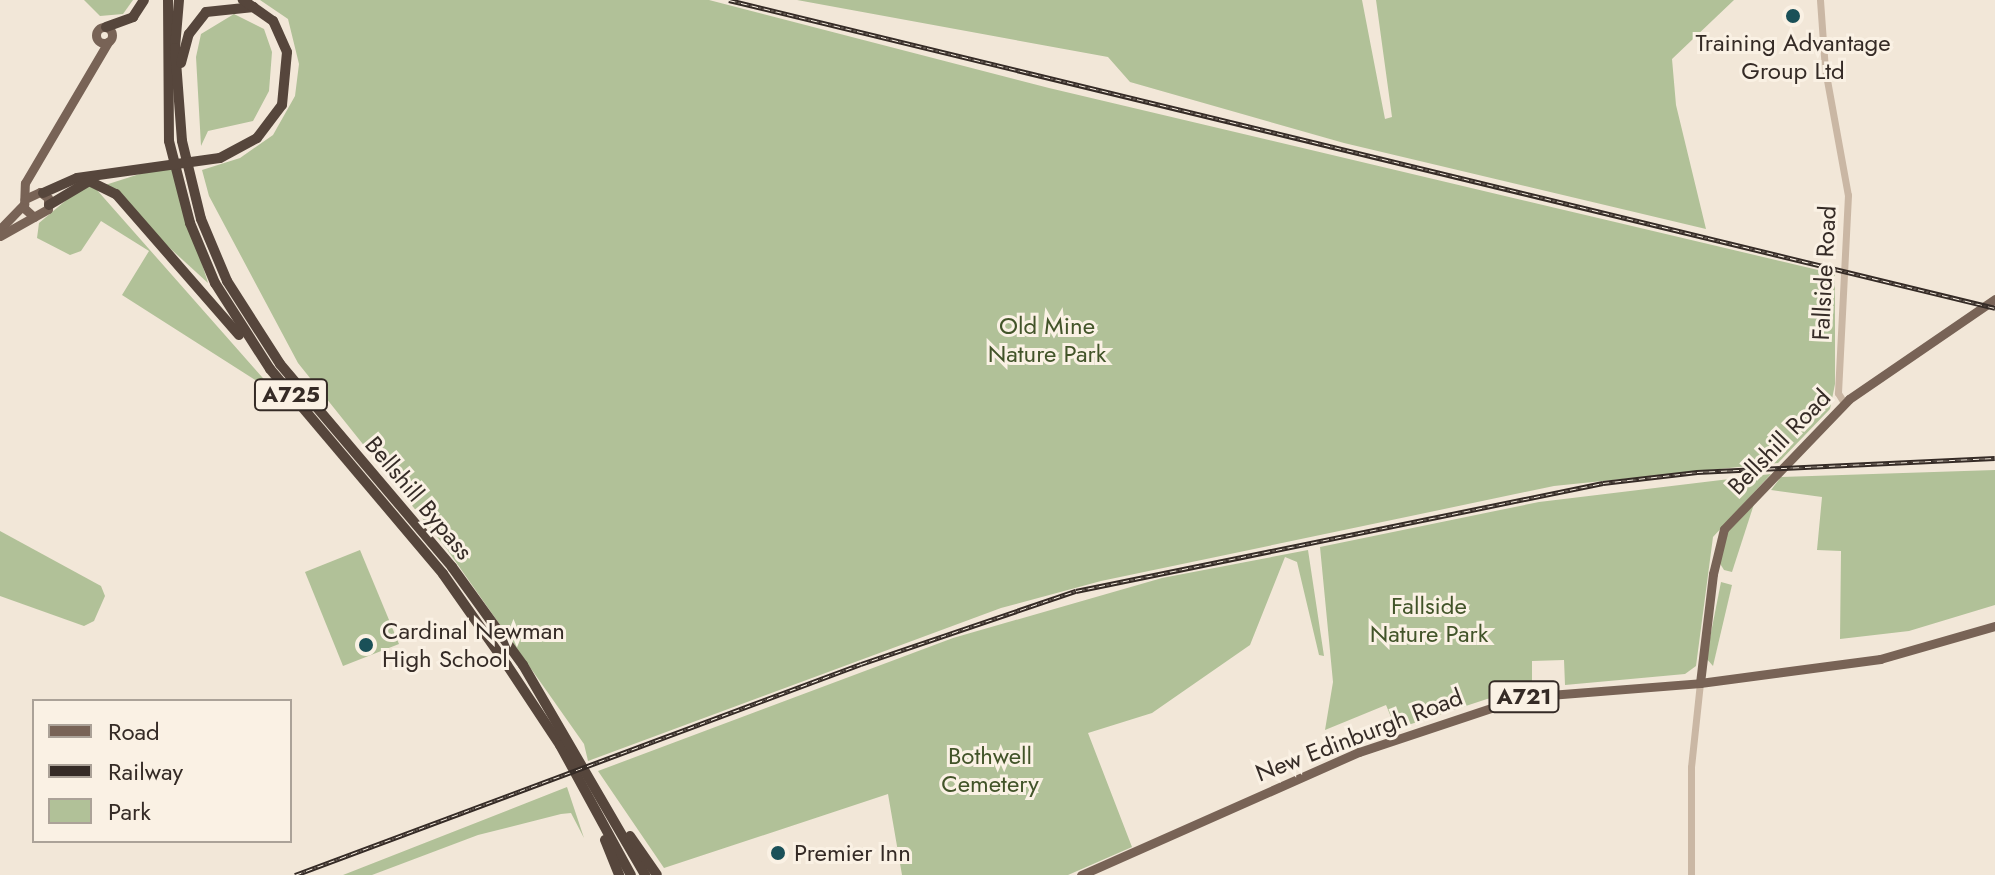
<!DOCTYPE html>
<style>
body{margin:0}
#map{position:relative;width:1995px;height:875px;overflow:hidden;background:#f2e7d8;font-family:Jost,sans-serif}
div>[style]{position:absolute}
.green>*{inset:0;background:#b1c198}
.minor>*{height:7px;margin:-3.5px;padding:0 3.5px;transform-origin:3.5px;border-radius:3.5px;background:#cab7a4}
.major>*{height:9px;margin:-4.5px;padding:0 4.5px;transform-origin:4.5px;border-radius:4.5px;background:#786356}
.major>.ring{margin:-4.5px;padding:0;box-sizing:content-box;background:none;border:9px solid #786356;border-radius:50%}
.highway>*{height:10px;margin:-5px;padding:0 5px;transform-origin:5px;border-radius:5px;background:#56463c}
.rail>*{height:5px;margin-top:-2.5px;transform-origin:0;background:repeating-linear-gradient(90deg,#faf1e4 0 6px,#352b26 0 12px);box-sizing:border-box;border-block:2px solid #352b26}
.dots>*{width:22px;height:22px;translate:-50% -50%;box-sizing:border-box;border:4px solid #faf1e4;border-radius:50%}
span{translate:-50% -50%;white-space:nowrap;text-align:center;line-height:1.15;-webkit-text-stroke:6px #faf1e4;paint-order:stroke}
.shield-label span{padding:2px 6px;background:#faf1e4;border:2px solid;border-radius:6px;-webkit-text-stroke-width:0}
.shield-label{font-size:22px;color:#352b26;font-weight:700}
.poi-label{font-size:24px;color:#352b26}
.left{translate:0 -50%;text-align:left}
.street-label{font-size:24px;color:#352b26}
.park-label{font-size:24px;color:#425429}
.legend{position:absolute;left:32px;top:699px;width:260px;height:144px;box-sizing:border-box;background:#faf1e4;border:2px solid #aba298;margin:0;padding:10px 14px;list-style:none;font-size:24px;color:#352b26}
.legend li{display:flex;align-items:center;gap:16px;height:40px}
.legend b{width:40px;border:2px solid #aba298}
</style>
<div id="map">
<div class="green">
<div style="clip-path:polygon(84px 0,133px 0,123px 14px,100px 16px)"></div>
<div style="clip-path:polygon(260px 0,709px 0,1049px 88px,1835px 274px,1835px 384px,1830px 409px,1778px 463px,1554px 486px,1101px 581px,1001px 608px,588px 761px,584px 744px,446px 548px,298px 363px,209px 196px,202px 170px,240px 158px,273px 135px,295px 96px,299px 64px,288px 19px)"></div>
<div style="clip-path:polygon(797px 0,1362px 0,1385px 119px,1392px 117px,1376px 0,1734px 0,1672px 59px,1676px 105px,1706px 229px,1344px 143px,1130px 82px,1108px 57px)"></div>
<div style="clip-path:polygon(234px 14px,264px 29px,272px 52px,269px 91px,253px 121px,208px 131px,201px 146px,196px 57px,201px 34px)"></div>
<div style="clip-path:polygon(171px 164px,208px 283px,102px 186px)"></div>
<div style="clip-path:polygon(89px 181px,277px 394px,122px 295px,149px 251px,101px 221px,81px 251px,70px 255px,37px 238px,39px 223px)"></div>
<div style="clip-path:polygon(1995px 470px,1995px 605px,1909px 631px,1840px 639px,1841px 551px,1817px 550px,1822px 497px,1771px 490px,1781px 477px)"></div>
<div style="clip-path:polygon(1771px 474px,1713px 537px,1696px 666px,1685px 674px,1565px 685px,1564px 660px,1532px 661px,1532px 690px,1487px 699px,1396px 729px,1386px 705px,1325px 730px,1333px 682px,1320px 547px,1539px 502px)"></div>
<div style="clip-path:polygon(1754px 504px,1732px 572px,1724px 570px,1719px 562px,1728px 531px)"></div>
<div style="clip-path:polygon(0 531px,101px 586px,105px 596px,94px 621px,84px 626px,0 596px)"></div>
<div style="clip-path:polygon(360px 550px,399px 644px,343px 666px,305px 572px)"></div>
<div style="clip-path:polygon(1308px 550px,1324px 656px,1319px 655px,1297px 562px,1285px 557px,1250px 645px,1152px 713px,1088px 733px,1132px 847px,1068px 875px,902px 875px,888px 794px,664px 868px,598px 771px,953px 638px,1162px 578px)"></div>
<div style="clip-path:polygon(1721px 582px,1732px 585px,1713px 666px,1706px 658px)"></div>
<div style="clip-path:polygon(567px 787px,584px 838px,571px 813px,561px 814px,478px 835px,372px 875px,343px 875px)"></div>
</div>
<div class="minor">
<div style="left:1820px;top:0;width:69px;rotate:85.9deg"></div>
<div style="left:1825px;top:69px;width:128px;rotate:79.7deg"></div>
<div style="left:1848px;top:195px;width:198px;rotate:92.9deg"></div>
<div style="left:1838px;top:393px;width:13px;rotate:58deg"></div>
<div style="left:1691px;top:875px;width:108px;rotate:-90deg"></div>
<div style="left:1691px;top:767px;width:84px;rotate:-83.9deg"></div>
</div>
<div class="major">
<div class="ring" style="left:96px;top:27px;width:7px;height:7px"></div>
<div style="left:34px;top:217px;width:13px;rotate:-138deg"></div>
<div style="left:24px;top:208px;width:25px;rotate:-88deg"></div>
<div style="left:25px;top:183px;width:164px;rotate:-59.5deg"></div>
<div style="left:0;top:229px;width:35px;rotate:-46deg"></div>
<div style="left:0;top:236px;width:55px;rotate:-29.4deg"></div>
<div style="left:48px;top:209px;width:11px;rotate:-90deg"></div>
<div style="left:48px;top:198px;width:10px;rotate:-143deg"></div>
<div style="left:40px;top:192px;width:17px;rotate:155deg"></div>
<div style="left:1700px;top:683px;width:110px;rotate:-83.2deg"></div>
<div style="left:1713px;top:574px;width:46px;rotate:-76.3deg"></div>
<div style="left:1724px;top:529px;width:180px;rotate:-46.1deg"></div>
<div style="left:1849px;top:399px;width:177px;rotate:-34.4deg"></div>
<div style="left:1081px;top:875px;width:304px;rotate:-23.9deg"></div>
<div style="left:1359px;top:752px;width:174px;rotate:-18.4deg"></div>
<div style="left:1524px;top:697px;width:177px;rotate:-4.5deg"></div>
<div style="left:1700px;top:683px;width:182px;rotate:-7.6deg"></div>
<div style="left:1880px;top:659px;width:120px;rotate:-16deg"></div>
</div>
<div class="highway">
<div style="left:168px;top:0;width:141px;rotate:89.6deg"></div>
<div style="left:169px;top:141px;width:85px;rotate:75.6deg"></div>
<div style="left:190px;top:223px;width:65px;rotate:67.4deg"></div>
<div style="left:215px;top:283px;width:102px;rotate:57.4deg"></div>
<div style="left:270px;top:369px;width:268px;rotate:49.8deg"></div>
<div style="left:443px;top:574px;width:111px;rotate:54.9deg"></div>
<div style="left:507px;top:665px;width:96px;rotate:56.5deg"></div>
<div style="left:560px;top:745px;width:148px;rotate:61.4deg"></div>
<div style="left:179px;top:0;width:48px;rotate:94.8deg"></div>
<div style="left:175px;top:48px;width:93px;rotate:85.7deg"></div>
<div style="left:182px;top:141px;width:80px;rotate:76.3deg"></div>
<div style="left:201px;top:219px;width:67px;rotate:67.2deg"></div>
<div style="left:227px;top:281px;width:98px;rotate:57.4deg"></div>
<div style="left:280px;top:364px;width:266px;rotate:49.7deg"></div>
<div style="left:452px;top:567px;width:121px;rotate:54.1deg"></div>
<div style="left:523px;top:665px;width:243px;rotate:59.8deg"></div>
<div style="left:106px;top:27px;width:29px;rotate:-20deg"></div>
<div style="left:133px;top:17px;width:20px;rotate:-57deg"></div>
<div style="left:181px;top:63px;width:30px;rotate:-75deg"></div>
<div style="left:189px;top:34px;width:28px;rotate:-52deg"></div>
<div style="left:206px;top:12px;width:48px;rotate:-5.9deg"></div>
<div style="left:89px;top:181px;width:30px;rotate:26deg"></div>
<div style="left:116px;top:194px;width:187px;rotate:48.9deg"></div>
<div style="left:43px;top:193px;width:37px;rotate:-24deg"></div>
<div style="left:77px;top:178px;width:144px;rotate:-8deg"></div>
<div style="left:220px;top:158px;width:42px;rotate:-28.4deg"></div>
<div style="left:257px;top:138px;width:41px;rotate:-52.9deg"></div>
<div style="left:282px;top:105px;width:53px;rotate:-84.6deg"></div>
<div style="left:287px;top:52px;width:34px;rotate:-114deg"></div>
<div style="left:273px;top:21px;width:37px;rotate:-145deg"></div>
<div style="left:49px;top:205px;width:49px;rotate:-30.8deg"></div>
<div style="left:630px;top:836px;width:47px;rotate:55.3deg"></div>
<div style="left:605px;top:840px;width:38px;rotate:68deg"></div>
</div>
<div class="rail">
<div style="left:729px;top:0;width:1303px;rotate:13.67deg"></div>
<div style="left:295px;top:875px;width:604px;rotate:-20.45deg"></div>
<div style="left:861px;top:664px;width:227px;rotate:-18.8deg"></div>
<div style="left:1076px;top:591px;width:538px;rotate:-11.58deg"></div>
<div style="left:1603px;top:483px;width:95px;rotate:-6.7deg"></div>
<div style="left:1697px;top:472px;width:298px;rotate:-2.7deg"></div>
</div>
<div class="dots">
<div style="left:1793px;top:16px;background:#1a5058"></div>
<div style="left:366px;top:645px;background:#1a5058"></div>
<div style="left:778px;top:853px;background:#1a5058"></div>
</div>
<div class="shield-label">
<span style="left:291px;top:395px">A725</span>
<span style="left:1524px;top:697px">A721</span>
</div>
<div class="poi-label">
<span style="left:1793px;top:57px">Training Advantage<br>Group Ltd</span>
<span class="left" style="left:382px;top:645px">Cardinal Newman<br>High School</span>
<span class="left" style="left:794px;top:853px">Premier Inn</span>
</div>
<div class="street-label">
<span style="left:1824px;top:273px;rotate:-87deg">Fallside Road</span>
<span style="left:1779px;top:442px;rotate:-46deg">Bellshill Road</span>
<span style="left:419px;top:498px;rotate:50deg">Bellshill Bypass</span>
<span style="left:1359px;top:735px;rotate:-21deg">New Edinburgh Road</span>
</div>
<div class="park-label">
<span style="left:1047px;top:340px">Old Mine<br>Nature Park</span>
<span style="left:1429px;top:620px">Fallside<br>Nature Park</span>
<span style="left:990px;top:770px">Bothwell<br>Cemetery</span>
</div>
<ul class="legend">
<li><b style="height:10px;background:#786356"></b>Road</li>
<li><b style="height:10px;background:#352b26"></b>Railway</li>
<li><b style="height:22px;background:#b1c198"></b>Park</li>
</ul>
</div>
